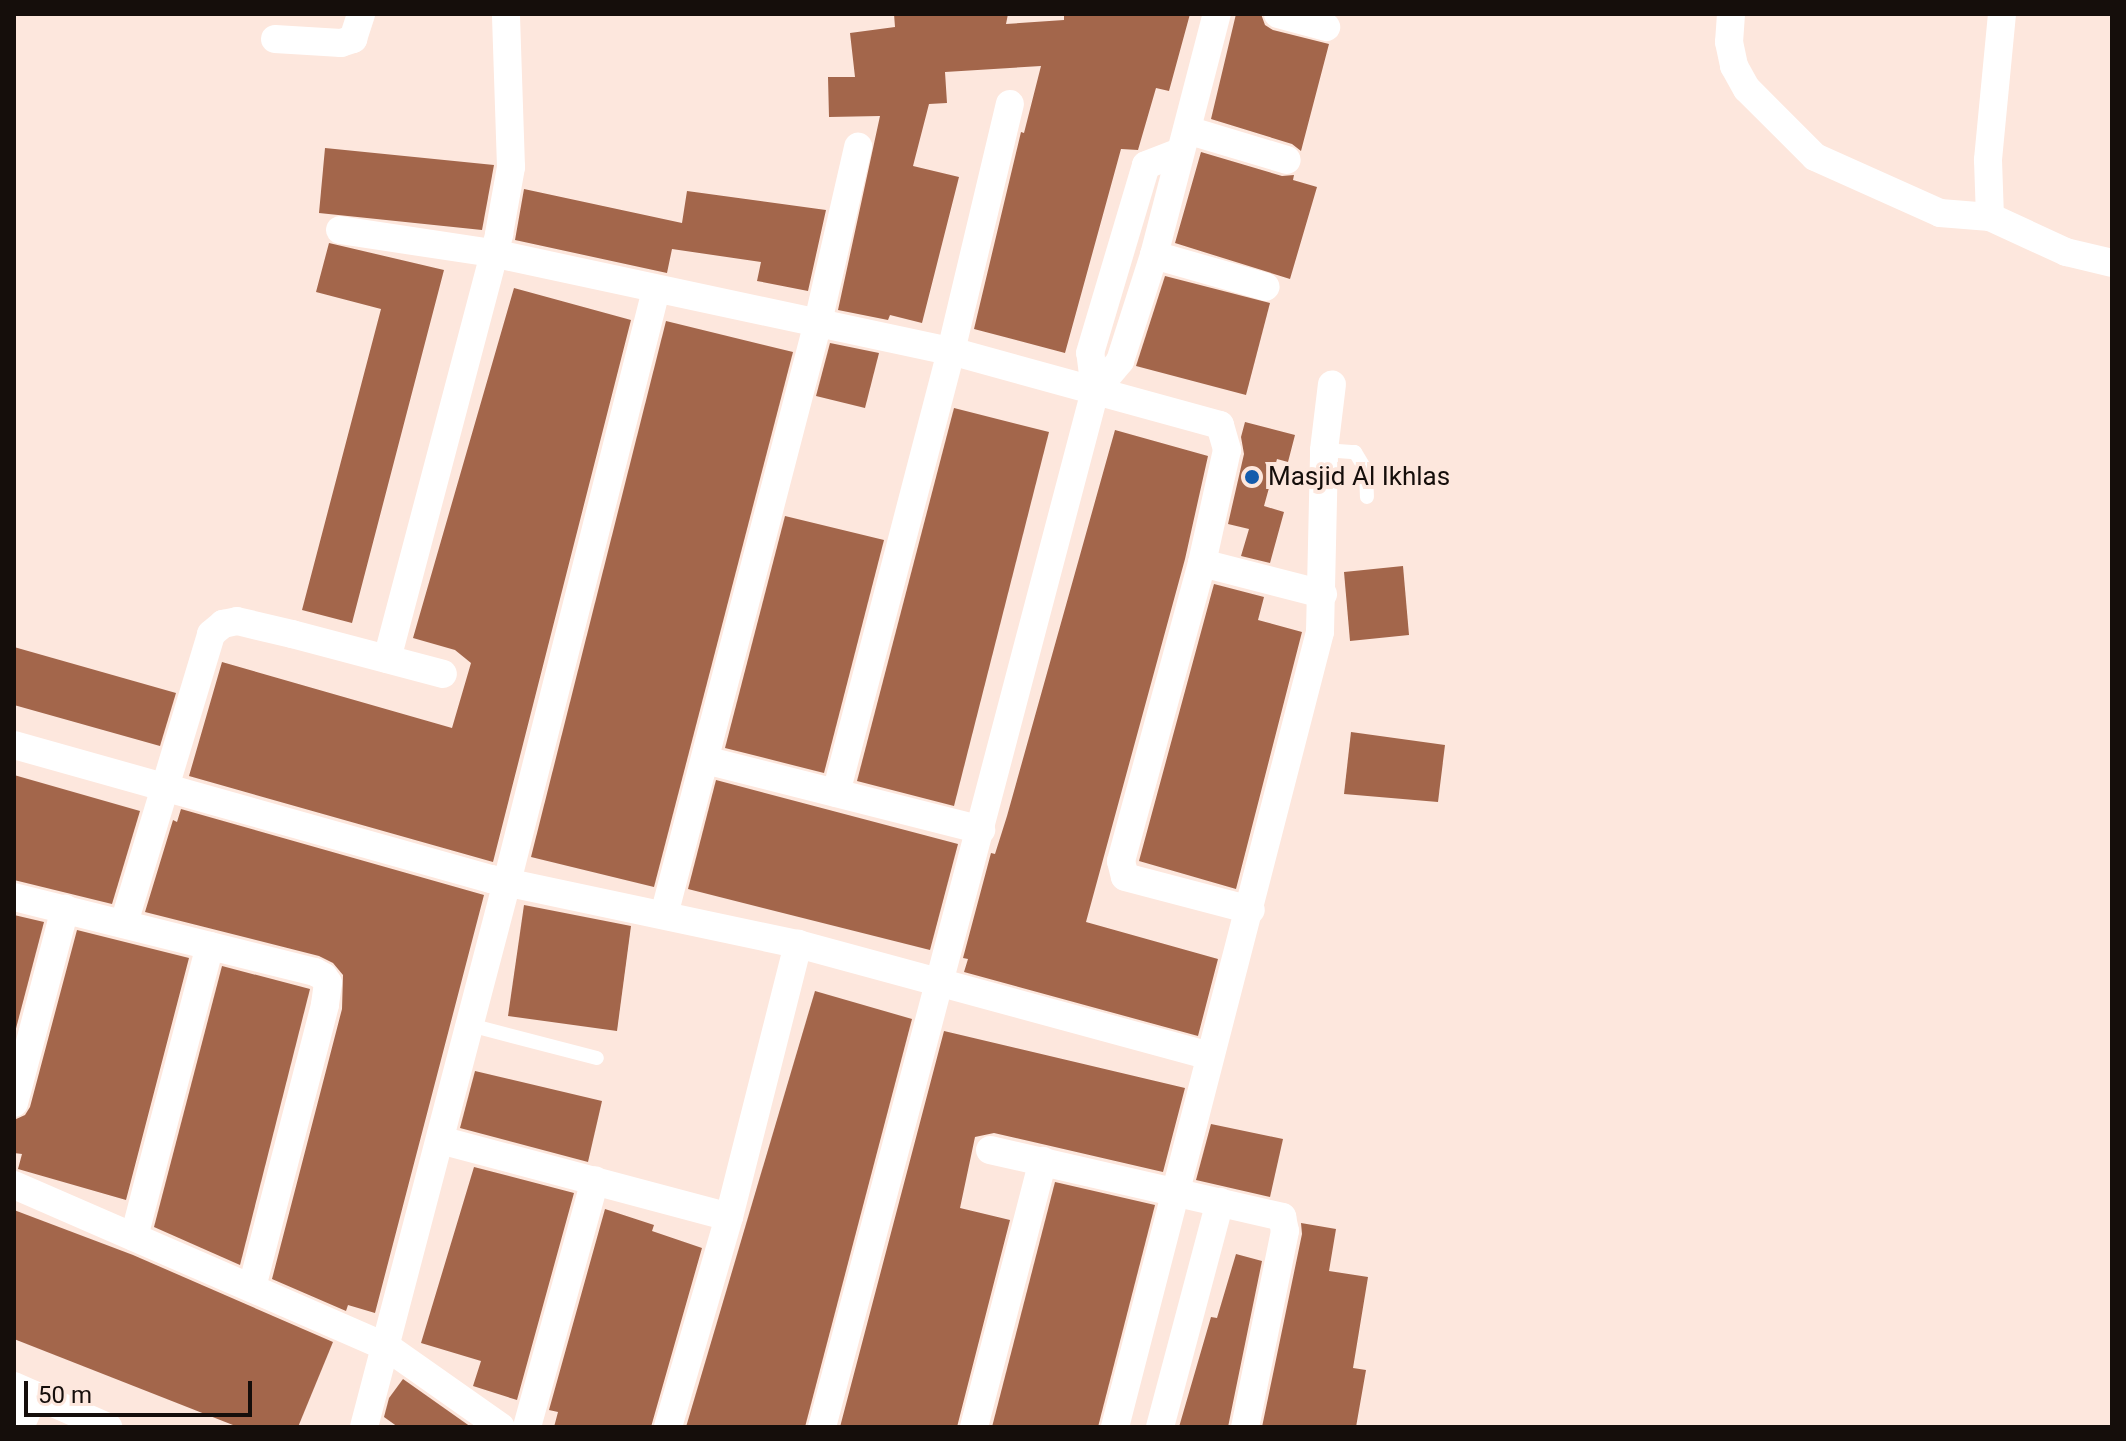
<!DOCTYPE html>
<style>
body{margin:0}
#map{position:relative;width:2126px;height:1441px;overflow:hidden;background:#fde7dd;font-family:Roboto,sans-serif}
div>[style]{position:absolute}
.building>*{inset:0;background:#a3664b}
.lane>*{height:14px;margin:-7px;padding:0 7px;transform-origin:7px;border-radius:7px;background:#fff}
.street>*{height:28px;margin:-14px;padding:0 14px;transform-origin:14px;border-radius:14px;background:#fff}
.dots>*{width:22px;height:22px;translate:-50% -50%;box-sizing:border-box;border:4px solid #fde7dd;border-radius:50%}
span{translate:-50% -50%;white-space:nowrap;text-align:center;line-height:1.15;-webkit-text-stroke:8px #fde7dd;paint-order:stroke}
.poi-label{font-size:26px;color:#150e0b}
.left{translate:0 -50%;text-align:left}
.frame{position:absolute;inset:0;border:16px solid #150e0b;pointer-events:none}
.scale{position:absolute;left:24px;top:1381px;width:228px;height:36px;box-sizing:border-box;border:4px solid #150e0b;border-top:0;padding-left:10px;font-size:24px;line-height:28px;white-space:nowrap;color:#150e0b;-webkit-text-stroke:6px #fde7dd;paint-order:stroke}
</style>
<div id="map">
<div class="building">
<div style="clip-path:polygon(894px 14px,1008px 14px,1006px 24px,1064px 20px,1064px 14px,1190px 14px,1169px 91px,1156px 88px,1138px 150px,1121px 149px,1065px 353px,974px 329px,1021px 132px,1024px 133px,1041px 66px,945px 72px,947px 103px,929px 104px,913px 166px,959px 177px,922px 323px,890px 315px,888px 320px,838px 310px,880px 116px,829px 117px,828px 77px,855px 77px,850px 33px,895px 27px)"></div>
<div style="clip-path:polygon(1236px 14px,1261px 14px,1265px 25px,1273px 30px,1329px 44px,1301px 151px,1292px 144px,1211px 119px)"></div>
<div style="clip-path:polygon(325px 148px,494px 165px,482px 230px,319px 213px)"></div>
<div style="clip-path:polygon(1201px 152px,1282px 176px,1294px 175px,1293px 180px,1317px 187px,1290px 279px,1175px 243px)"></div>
<div style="clip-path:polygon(524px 189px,682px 223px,687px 191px,826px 210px,808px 291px,757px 281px,761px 262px,672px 249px,667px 273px,515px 240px)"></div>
<div style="clip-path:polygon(329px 243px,444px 270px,352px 623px,302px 610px,381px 309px,316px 292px)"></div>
<div style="clip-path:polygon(1165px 276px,1270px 303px,1246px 395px,1136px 366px)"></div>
<div style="clip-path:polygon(514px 288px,631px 320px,493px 862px,189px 776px,222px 662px,452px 728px,471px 663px,455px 650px,413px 638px)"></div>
<div style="clip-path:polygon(666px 321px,793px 352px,654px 887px,531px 857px)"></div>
<div style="clip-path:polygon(830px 343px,879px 353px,865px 408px,816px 396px)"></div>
<div style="clip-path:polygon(954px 408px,1049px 432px,954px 806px,857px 781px)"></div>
<div style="clip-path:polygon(1245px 422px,1295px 435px,1288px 462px,1277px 459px,1264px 506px,1284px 512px,1270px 563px,1241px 556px,1249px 529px,1228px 524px,1244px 454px,1241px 437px)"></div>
<div style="clip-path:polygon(1115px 430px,1208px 456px,1185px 559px,1086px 922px,1218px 959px,1198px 1036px,964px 972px,968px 959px,963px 958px,991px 853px,995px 854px,1007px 816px)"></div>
<div style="clip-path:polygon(785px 516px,884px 540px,824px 773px,725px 748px)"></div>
<div style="clip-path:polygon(1403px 566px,1409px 635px,1350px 641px,1344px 572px)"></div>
<div style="clip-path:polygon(1214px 584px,1264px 597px,1258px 620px,1302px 632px,1236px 889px,1139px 861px)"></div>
<div style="clip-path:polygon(14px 647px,176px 693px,160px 746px,14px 705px)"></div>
<div style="clip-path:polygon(1351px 732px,1445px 745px,1438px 802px,1344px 794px)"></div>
<div style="clip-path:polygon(14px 775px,140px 811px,112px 904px,14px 880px)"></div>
<div style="clip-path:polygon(716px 780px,958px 844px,930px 950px,688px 889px)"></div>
<div style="clip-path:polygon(181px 809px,484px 895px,375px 1313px,348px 1305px,346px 1311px,272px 1279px,342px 1009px,343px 975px,333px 963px,319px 956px,145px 912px,173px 820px,177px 822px)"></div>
<div style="clip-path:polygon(524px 905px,631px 926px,617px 1031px,508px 1016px)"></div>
<div style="clip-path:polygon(14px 915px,44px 922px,14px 1036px)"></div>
<div style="clip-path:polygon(77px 930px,189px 958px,126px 1200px,18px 1169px,22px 1154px,14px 1153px,14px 1120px,25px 1115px,30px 1107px)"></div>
<div style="clip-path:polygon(222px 966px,310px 989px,240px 1265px,154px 1227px)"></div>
<div style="clip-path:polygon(815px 991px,912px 1019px,805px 1427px,686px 1427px)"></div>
<div style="clip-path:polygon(944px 1031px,1185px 1088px,1163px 1172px,994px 1133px,975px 1137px,960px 1208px,1010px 1220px,957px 1427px,840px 1427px)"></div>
<div style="clip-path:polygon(475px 1071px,602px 1101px,588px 1162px,460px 1128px)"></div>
<div style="clip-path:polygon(1211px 1124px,1283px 1139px,1270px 1197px,1196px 1180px)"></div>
<div style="clip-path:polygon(474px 1167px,574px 1193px,517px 1400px,473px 1386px,481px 1361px,421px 1343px)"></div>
<div style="clip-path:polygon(1055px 1182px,1155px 1205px,1098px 1427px,992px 1427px)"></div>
<div style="clip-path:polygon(605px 1209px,654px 1225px,652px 1231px,702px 1248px,651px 1427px,554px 1427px,558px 1412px,549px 1410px)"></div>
<div style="clip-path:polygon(14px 1210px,133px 1255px,333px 1342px,298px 1427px,238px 1427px,14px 1339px)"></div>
<div style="clip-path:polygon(1301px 1223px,1336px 1229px,1329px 1271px,1368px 1277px,1353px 1368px,1366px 1370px,1356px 1427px,1262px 1427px,1302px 1234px)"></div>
<div style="clip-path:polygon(1236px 1254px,1262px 1261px,1228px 1427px,1179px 1427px,1211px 1317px,1217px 1318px)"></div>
<div style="clip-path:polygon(403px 1379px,471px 1427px,398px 1427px,384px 1417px,389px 1398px)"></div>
</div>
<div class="lane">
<div style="left:1324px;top:450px;width:31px;rotate:4deg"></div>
<div style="left:1355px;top:452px;width:21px;rotate:59deg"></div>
<div style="left:1366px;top:470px;width:27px;rotate:88deg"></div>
<div style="left:470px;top:1025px;width:131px;rotate:14.6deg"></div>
</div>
<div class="street">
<div style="left:1278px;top:14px;width:50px;rotate:15.2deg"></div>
<div style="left:1731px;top:14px;width:28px;rotate:94deg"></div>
<div style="left:1729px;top:42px;width:25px;rotate:78deg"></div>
<div style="left:1734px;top:66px;width:26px;rotate:61deg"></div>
<div style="left:1747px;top:89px;width:96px;rotate:45deg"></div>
<div style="left:1815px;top:157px;width:137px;rotate:24.1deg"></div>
<div style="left:1940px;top:213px;width:50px;rotate:4.6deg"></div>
<div style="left:2002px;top:14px;width:147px;rotate:95.5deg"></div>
<div style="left:1988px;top:160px;width:57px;rotate:88deg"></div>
<div style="left:1990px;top:217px;width:84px;rotate:24.7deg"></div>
<div style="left:2066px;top:252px;width:47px;rotate:13.4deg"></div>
<div style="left:275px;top:39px;width:66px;rotate:3.5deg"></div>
<div style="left:341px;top:43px;width:13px;rotate:-18deg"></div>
<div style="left:353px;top:39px;width:26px;rotate:-72deg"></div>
<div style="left:1187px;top:130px;width:104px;rotate:16.7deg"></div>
<div style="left:340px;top:230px;width:154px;rotate:8.6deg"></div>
<div style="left:492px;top:253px;width:469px;rotate:12.1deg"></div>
<div style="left:951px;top:351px;width:279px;rotate:15.4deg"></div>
<div style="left:1220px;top:425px;width:26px;rotate:74deg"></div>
<div style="left:1227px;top:450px;width:116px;rotate:102.5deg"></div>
<div style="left:1202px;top:563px;width:309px;rotate:105.2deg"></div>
<div style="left:1121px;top:861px;width:16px;rotate:76deg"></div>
<div style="left:1125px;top:877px;width:130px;rotate:14.7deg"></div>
<div style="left:1154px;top:255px;width:116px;rotate:15.9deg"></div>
<div style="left:1095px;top:391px;width:39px;rotate:-50deg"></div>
<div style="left:1120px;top:361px;width:111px;rotate:-72.2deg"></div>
<div style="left:1154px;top:255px;width:249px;rotate:-75.4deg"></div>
<div style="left:1202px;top:563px;width:125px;rotate:14.4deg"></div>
<div style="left:387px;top:659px;width:440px;rotate:-75.2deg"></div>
<div style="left:499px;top:234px;width:68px;rotate:-79.8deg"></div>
<div style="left:511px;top:167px;width:153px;rotate:-91.9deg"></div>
<div style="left:14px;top:745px;width:495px;rotate:15.7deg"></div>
<div style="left:491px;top:879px;width:314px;rotate:12deg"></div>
<div style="left:798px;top:944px;width:426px;rotate:15.2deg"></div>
<div style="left:705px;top:760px;width:285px;rotate:14.2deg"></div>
<div style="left:836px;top:793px;width:457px;rotate:-75.4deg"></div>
<div style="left:951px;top:351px;width:254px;rotate:-76.6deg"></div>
<div style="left:14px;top:897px;width:310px;rotate:14deg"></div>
<div style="left:315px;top:972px;width:10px;rotate:29deg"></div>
<div style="left:324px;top:977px;width:7px;rotate:56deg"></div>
<div style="left:328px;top:983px;width:22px;rotate:98deg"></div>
<div style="left:325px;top:1005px;width:292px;rotate:104.5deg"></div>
<div style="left:664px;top:915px;width:613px;rotate:-75.44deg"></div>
<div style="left:818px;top:322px;width:180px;rotate:-77.1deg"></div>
<div style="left:124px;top:923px;width:302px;rotate:-73.2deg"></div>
<div style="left:211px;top:634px;width:16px;rotate:-40deg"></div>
<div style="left:223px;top:624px;width:14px;rotate:-12deg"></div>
<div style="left:237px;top:621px;width:57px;rotate:13.3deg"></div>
<div style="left:292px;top:634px;width:156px;rotate:14.8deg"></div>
<div style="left:14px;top:1103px;width:201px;rotate:-75.3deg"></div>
<div style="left:440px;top:1140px;width:299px;rotate:14.9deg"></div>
<div style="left:990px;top:1150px;width:300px;rotate:12.9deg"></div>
<div style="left:1282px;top:1217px;width:14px;rotate:78deg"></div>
<div style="left:1285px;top:1231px;width:200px;rotate:101.5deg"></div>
<div style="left:14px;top:1185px;width:407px;rotate:23.5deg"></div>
<div style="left:387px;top:1347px;width:139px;rotate:35.1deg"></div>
<div style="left:134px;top:1237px;width:301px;rotate:-75.4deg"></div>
<div style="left:14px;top:1386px;width:103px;rotate:23.6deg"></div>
<div style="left:20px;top:1427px;width:35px;rotate:-66deg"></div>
<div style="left:364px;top:1427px;width:563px;rotate:-75.3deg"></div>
<div style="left:507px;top:882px;width:610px;rotate:-75.87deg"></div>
<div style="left:527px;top:1427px;width:256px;rotate:-74.6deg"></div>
<div style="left:668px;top:1427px;width:219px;rotate:-73.8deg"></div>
<div style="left:729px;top:1217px;width:282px;rotate:-75.8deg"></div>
<div style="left:822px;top:1427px;width:1071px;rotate:-75.24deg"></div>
<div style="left:1095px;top:391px;width:38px;rotate:-97deg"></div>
<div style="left:1090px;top:353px;width:196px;rotate:-73.4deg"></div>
<div style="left:1146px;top:165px;width:36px;rotate:-21deg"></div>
<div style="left:974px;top:1427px;width:275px;rotate:-75.5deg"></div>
<div style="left:1115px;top:1427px;width:821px;rotate:-75.54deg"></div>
<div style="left:1320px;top:632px;width:182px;rotate:-88.7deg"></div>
<div style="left:1324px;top:450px;width:66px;rotate:-83.1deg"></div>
<div style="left:1160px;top:1427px;width:233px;rotate:-75.1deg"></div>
</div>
<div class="dots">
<div style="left:1252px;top:477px;background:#155cac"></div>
</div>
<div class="poi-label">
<span class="left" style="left:1268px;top:477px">Masjid Al Ikhlas</span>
</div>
<div class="frame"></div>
<div class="scale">50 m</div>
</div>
